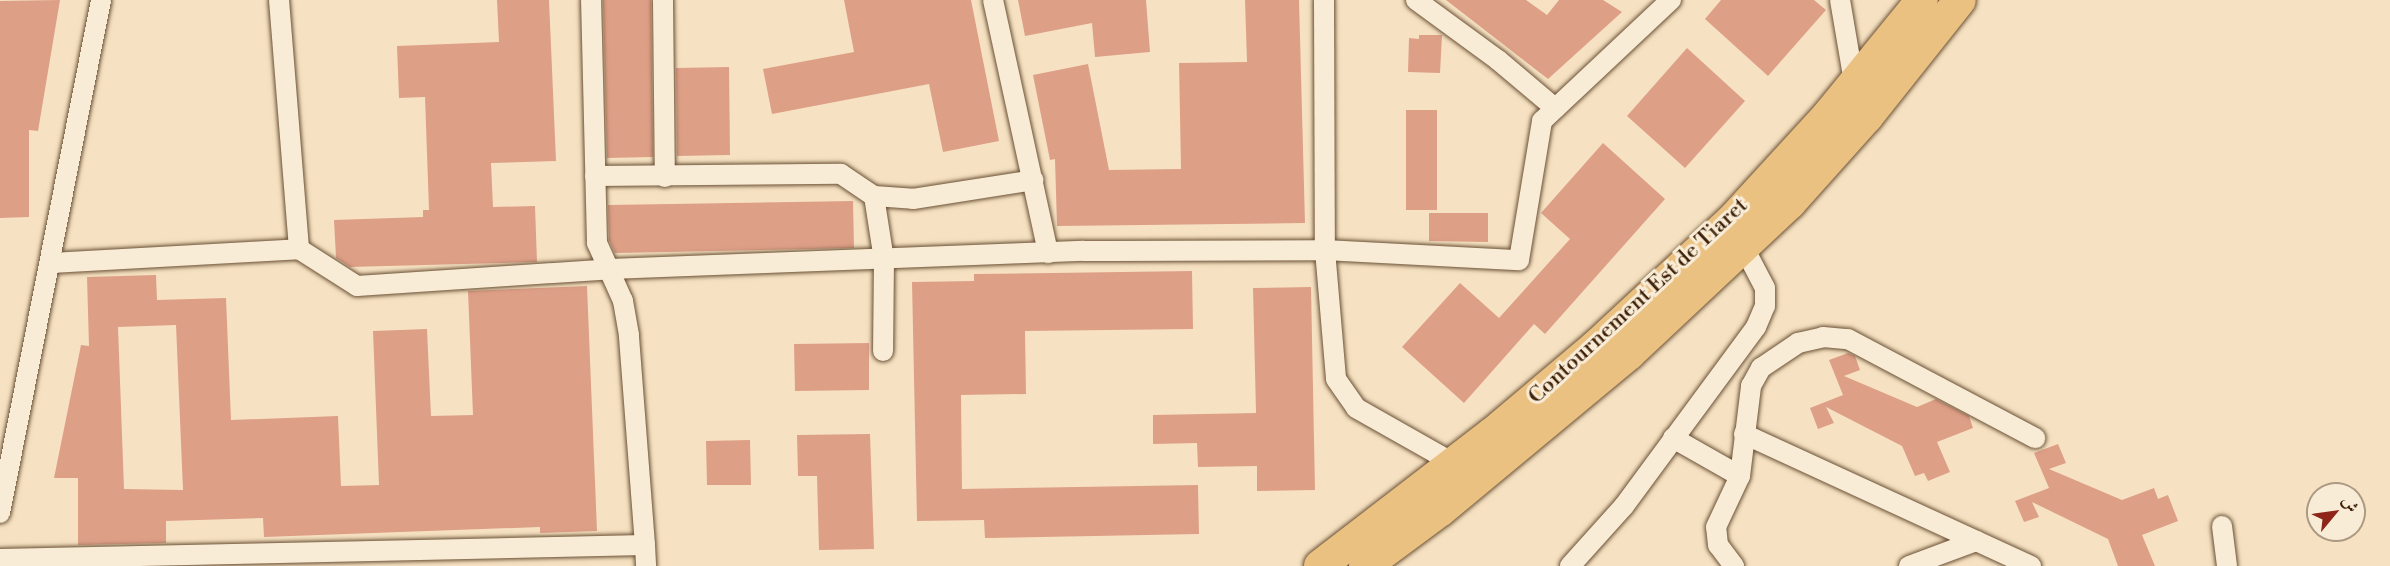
<!DOCTYPE html>
<meta charset="utf-8">
<style>
body{margin:0}
#map{position:relative;width:2390px;height:566px;overflow:hidden;background:#f6e2c2;font-family:"Libre Bodoni",Amiri,serif}
div>[style]{position:absolute}
.building>*{inset:0;background:#de9f87}
.roads{filter:drop-shadow(0 0 2px #6a5035) drop-shadow(0 0 2px #6a5035)}
.minor>*{height:20px;margin:-10px;padding:0 10px;transform-origin:10px;border-radius:10px;background:#f9ecd7}
.trunk>*{height:32px;margin:-16px;padding:0 16px;transform-origin:16px;border-radius:16px;background:#ebc181}
span{translate:-50% -50%;white-space:nowrap;text-align:center;line-height:1.15;-webkit-text-stroke:6px #f9ecd7;paint-order:stroke}
.street-label{font-size:22px;color:#3c1f06}
.north{position:absolute;left:2306px;top:482px;width:60px;height:60px;box-sizing:border-box;background:#f9ecd7;border:2px solid #ad9a83;border-radius:50%;rotate:61deg;font-size:16px;font-weight:700;line-height:24px;text-align:center;color:#3c1f06}
.north::after{content:'';display:block;margin:auto;width:21px;height:27px;background:#8f2418;clip-path:polygon(50% 0,100% 100%,50% 72%,0 100%)}
</style>
<div id="map">
<div class="building">
<div style="clip-path:polygon(60px 0,38px 131px,29px 130px,29px 217px,0 218px,0 1px)"></div>
<div style="clip-path:polygon(497px 0,549px 0,556px 161px,491px 163px,493px 207px,535px 206px,537px 262px,350px 267px,336px 258px,334px 220px,423px 217px,423px 210px,429px 210px,425px 97px,399px 98px,397px 46px,499px 42px)"></div>
<div style="clip-path:polygon(603px 0,651px 0,653px 157px,607px 158px)"></div>
<div style="clip-path:polygon(844px 0,971px 0,999px 141px,943px 152px,929px 84px,772px 114px,763px 69px,854px 52px)"></div>
<div style="clip-path:polygon(1018px 0,1146px 0,1150px 52px,1095px 57px,1092px 23px,1025px 36px)"></div>
<div style="clip-path:polygon(1245px 0,1299px 0,1305px 223px,1057px 226px,1055px 159px,1050px 160px,1033px 75px,1088px 64px,1109px 170px,1181px 169px,1179px 63px,1247px 62px)"></div>
<div style="clip-path:polygon(1446px 0,1526px 0,1547px 15px,1559px 0,1603px 0,1622px 12px,1548px 79px)"></div>
<div style="clip-path:polygon(1721px 0,1814px 0,1826px 10px,1768px 76px,1705px 19px)"></div>
<div style="clip-path:polygon(1419px 35px,1442px 35px,1440px 73px,1408px 72px,1409px 38px,1419px 39px)"></div>
<div style="clip-path:polygon(1687px 48px,1745px 101px,1685px 168px,1627px 116px)"></div>
<div style="clip-path:polygon(729px 67px,730px 155px,677px 156px,676px 68px)"></div>
<div style="clip-path:polygon(1406px 110px,1437px 110px,1437px 210px,1406px 210px)"></div>
<div style="clip-path:polygon(1603px 143px,1665px 199px,1545px 334px,1534px 324px,1464px 403px,1402px 347px,1460px 283px,1499px 318px,1570px 239px,1541px 213px)"></div>
<div style="clip-path:polygon(853px 201px,854px 248px,615px 253px,609px 240px,608px 205px)"></div>
<div style="clip-path:polygon(1429px 213px,1488px 213px,1488px 242px,1429px 241px)"></div>
<div style="clip-path:polygon(1192px 271px,1193px 329px,1025px 331px,1026px 394px,961px 395px,962px 489px,1198px 485px,1199px 534px,985px 538px,984px 520px,917px 521px,912px 282px,974px 281px,974px 274px)"></div>
<div style="clip-path:polygon(evenodd,156px 275px,157px 300px,226px 298px,231px 420px,338px 416px,341px 486px,379px 485px,373px 331px,427px 329px,431px 416px,473px 415px,468px 291px,587px 286px,597px 531px,540px 533px,540px 527px,264px 537px,263px 518px,166px 521px,166px 543px,78px 545px,78px 478px,54px 478px,81px 345px,89px 346px,87px 277px,156px 275px,176px 325px,183px 490px,124px 489px,118px 327px,176px 325px)"></div>
<div style="clip-path:polygon(1311px 287px,1315px 490px,1257px 491px,1257px 466px,1198px 467px,1197px 443px,1153px 444px,1153px 415px,1256px 413px,1253px 288px)"></div>
<div style="clip-path:polygon(869px 343px,869px 390px,795px 391px,794px 344px)"></div>
<div style="clip-path:polygon(1848px 353px,1855px 356px,1860px 370px,1844px 376px,1917px 407px,1936px 399px,1969px 416px,1973px 428px,1937px 442px,1950px 472px,1928px 481px,1924px 473px,1915px 476px,1902px 446px,1826px 407px,1834px 423px,1818px 429px,1810px 408px,1843px 395px,1829px 360px)"></div>
<div style="clip-path:polygon(870px 434px,874px 549px,819px 550px,817px 476px,798px 476px,797px 435px)"></div>
<div style="clip-path:polygon(750px 440px,751px 485px,707px 485px,706px 441px)"></div>
<div style="clip-path:polygon(2058px 444px,2066px 463px,2049px 469px,2122px 500px,2154px 488px,2158px 499px,2168px 495px,2178px 521px,2142px 535px,2155px 566px,2118px 566px,2108px 539px,2032px 502px,2039px 517px,2024px 522px,2015px 501px,2049px 488px,2034px 453px)"></div>
</div>
<div class="roads">
<div class="minor">
<div style="left:279px;top:0;width:250px;rotate:85.4deg"></div>
<div style="left:663px;top:0;width:177px;rotate:89.4deg"></div>
<div style="left:993px;top:0;width:259px;rotate:77.7deg"></div>
<div style="left:1324px;top:0;width:250px;rotate:89.8deg"></div>
<div style="left:1325px;top:250px;width:194px;rotate:3deg"></div>
<div style="left:1519px;top:260px;width:141px;rotate:-80.6deg"></div>
<div style="left:1542px;top:121px;width:177px;rotate:-43.2deg"></div>
<div style="left:1416px;top:0;width:102px;rotate:36.2deg"></div>
<div style="left:1498px;top:60px;width:75px;rotate:40.1deg"></div>
<div style="left:1840px;top:0;width:83px;rotate:80.3deg"></div>
<div style="left:595px;top:176px;width:246px;rotate:-0.5deg"></div>
<div style="left:841px;top:174px;width:40px;rotate:34deg"></div>
<div style="left:874px;top:196px;width:39px;rotate:4deg"></div>
<div style="left:913px;top:199px;width:122px;rotate:-8.9deg"></div>
<div style="left:874px;top:196px;width:65px;rotate:81.1deg"></div>
<div style="left:884px;top:260px;width:91px;rotate:90.6deg"></div>
<div style="left:51px;top:263px;width:248px;rotate:-3.2deg"></div>
<div style="left:299px;top:249px;width:69px;rotate:32.5deg"></div>
<div style="left:357px;top:286px;width:254px;rotate:-3.8deg"></div>
<div style="left:610px;top:269px;width:474px;rotate:-2.2deg"></div>
<div style="left:1084px;top:251px;width:241px;rotate:-0.2deg"></div>
<div style="left:1325px;top:250px;width:129px;rotate:85.1deg"></div>
<div style="left:1336px;top:379px;width:35px;rotate:55deg"></div>
<div style="left:1356px;top:408px;width:114px;rotate:29.5deg"></div>
<div style="left:1744px;top:434px;width:316px;rotate:24.7deg"></div>
<div style="left:1673px;top:438px;width:77px;rotate:29.6deg"></div>
<div style="left:0;top:513px;width:523px;rotate:-78.86deg"></div>
<div style="left:2222px;top:526px;width:40px;rotate:82.9deg"></div>
<div style="left:645px;top:545px;width:21px;rotate:87deg"></div>
<div style="left:0;top:559px;width:645px;rotate:-1.24deg"></div>
<div style="left:645px;top:545px;width:211px;rotate:-94.4deg"></div>
<div style="left:629px;top:335px;width:35px;rotate:-100deg"></div>
<div style="left:623px;top:301px;width:64px;rotate:-114.1deg"></div>
<div style="left:597px;top:243px;width:243px;rotate:-91.4deg"></div>
<div style="left:1570px;top:566px;width:81px;rotate:-48deg"></div>
<div style="left:1624px;top:506px;width:222px;rotate:-53.6deg"></div>
<div style="left:1756px;top:327px;width:23px;rotate:-67deg"></div>
<div style="left:1765px;top:306px;width:18px;rotate:-90deg"></div>
<div style="left:1765px;top:288px;width:47px;rotate:-117.6deg"></div>
<div style="left:1734px;top:566px;width:26px;rotate:-127deg"></div>
<div style="left:1718px;top:545px;width:18px;rotate:-96deg"></div>
<div style="left:1716px;top:527px;width:56px;rotate:-64.8deg"></div>
<div style="left:1740px;top:476px;width:91px;rotate:-83deg"></div>
<div style="left:1751px;top:386px;width:21px;rotate:-61deg"></div>
<div style="left:1761px;top:368px;width:45px;rotate:-34deg"></div>
<div style="left:1798px;top:343px;width:26px;rotate:-13deg"></div>
<div style="left:1823px;top:337px;width:25px;rotate:5deg"></div>
<div style="left:1848px;top:339px;width:212px;rotate:27.9deg"></div>
<div style="left:1909px;top:566px;width:72px;rotate:-20.5deg"></div>
</div>
<div class="trunk">
<div style="left:1320px;top:566px;width:218px;rotate:-37.6deg"></div>
<div style="left:1493px;top:433px;width:136px;rotate:-40.2deg"></div>
<div style="left:1597px;top:345px;width:184px;rotate:-42.8deg"></div>
<div style="left:1732px;top:220px;width:144px;rotate:-47.5deg"></div>
<div style="left:1829px;top:114px;width:147px;rotate:-50.8deg"></div>
<div style="left:1365px;top:566px;width:94px;rotate:-36.4deg"></div>
<div style="left:1441px;top:510px;width:244px;rotate:-39.7deg"></div>
<div style="left:1629px;top:354px;width:221px;rotate:-43.2deg"></div>
<div style="left:1790px;top:203px;width:115px;rotate:-48.2deg"></div>
<div style="left:1867px;top:117px;width:149px;rotate:-51.5deg"></div>
</div>
</div>
<div class="street-label">
<span style="left:1638px;top:301px;rotate:-43deg">Contournement Est de Tiaret</span>
</div>
<div class="north">ش</div>
</div>
